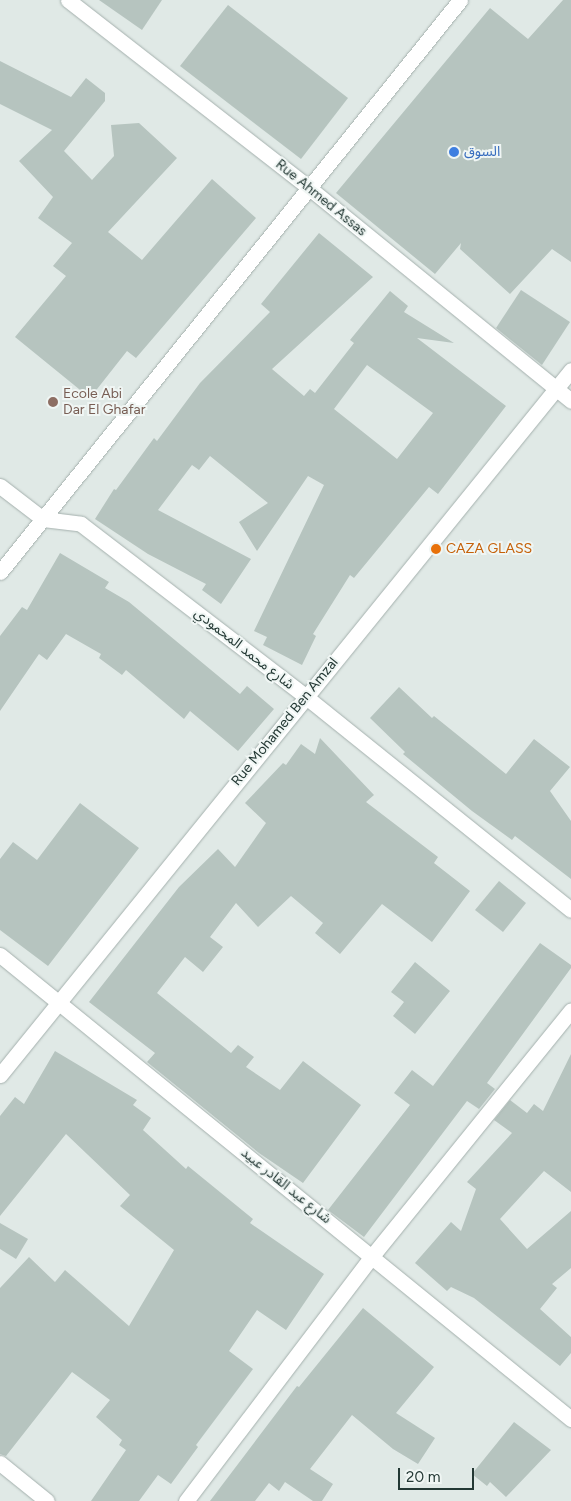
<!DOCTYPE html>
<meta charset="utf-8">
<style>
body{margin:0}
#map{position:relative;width:571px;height:1501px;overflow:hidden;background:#e0e9e6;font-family:Figtree,"Noto Sans Arabic",sans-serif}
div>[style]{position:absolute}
.building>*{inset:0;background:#b6c4bf}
.roads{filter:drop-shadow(0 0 1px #a4b0ad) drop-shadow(0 0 1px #a4b0ad)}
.street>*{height:15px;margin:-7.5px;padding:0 7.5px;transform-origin:7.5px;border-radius:7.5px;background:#fff}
.dots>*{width:14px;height:14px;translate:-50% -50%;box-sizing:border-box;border:2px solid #f0f6f4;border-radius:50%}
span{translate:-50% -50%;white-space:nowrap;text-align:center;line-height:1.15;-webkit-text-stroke:4px #f0f6f4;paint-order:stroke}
.shop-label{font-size:14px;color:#366cbe}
.left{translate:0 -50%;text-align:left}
.street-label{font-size:14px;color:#233834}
.education-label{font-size:14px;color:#785e54}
.food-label{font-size:14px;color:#c56008}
.scale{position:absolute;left:398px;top:1468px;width:76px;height:22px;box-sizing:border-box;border:2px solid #233834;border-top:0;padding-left:6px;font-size:15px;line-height:18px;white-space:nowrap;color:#233834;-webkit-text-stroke:4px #f0f6f4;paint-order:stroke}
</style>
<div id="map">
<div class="building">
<div style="clip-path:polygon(99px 0,162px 0,142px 30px)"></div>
<div style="clip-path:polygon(563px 0,571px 0,571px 262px,552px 249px,510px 294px,460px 249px,461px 243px,435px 274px,336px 193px,490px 8px,528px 39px)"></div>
<div style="clip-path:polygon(228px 5px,348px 98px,301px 159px,180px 66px)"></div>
<div style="clip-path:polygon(0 61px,71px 97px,86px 78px,105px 93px,105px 101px,64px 151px,92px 180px,114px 156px,111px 125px,139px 123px,177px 158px,108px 232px,142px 260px,212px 179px,256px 218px,136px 358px,127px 351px,90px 398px,15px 337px,66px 276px,53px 266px,72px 243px,38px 218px,53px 197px,19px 161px,52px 130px,0 104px)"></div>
<div style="clip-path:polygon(evenodd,319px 233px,373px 277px,272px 369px,304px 396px,310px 389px,315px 393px,354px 343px,350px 340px,390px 291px,408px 306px,404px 312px,454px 343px,417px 338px,506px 406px,438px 494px,429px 487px,354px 578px,350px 575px,313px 634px,316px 636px,302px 665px,263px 645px,267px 637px,254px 631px,324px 485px,308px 476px,257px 551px,239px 522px,268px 503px,210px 456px,199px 470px,192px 465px,158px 510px,251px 559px,221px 604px,202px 590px,206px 584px,148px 554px,95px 519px,114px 489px,116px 490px,154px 438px,157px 441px,200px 383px,270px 312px,261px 304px,319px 233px,367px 365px,433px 413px,397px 459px,334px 409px,367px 365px)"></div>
<div style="clip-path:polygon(521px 290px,570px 322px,542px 365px,496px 328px)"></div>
<div style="clip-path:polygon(60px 553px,109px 582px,105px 588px,129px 602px,240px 694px,247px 686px,274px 709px,238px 751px,190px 711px,184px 719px,126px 670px,122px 675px,99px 658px,101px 654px,66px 634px,47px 660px,39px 654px,0 711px,0 636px,22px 607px,27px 610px)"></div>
<div style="clip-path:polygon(399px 687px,432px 718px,434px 716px,506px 774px,534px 739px,570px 767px,550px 791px,571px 821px,571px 879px,515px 836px,512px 840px,472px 811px,403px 754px,405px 752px,370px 718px)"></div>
<div style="clip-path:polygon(320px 738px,374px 795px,366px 802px,438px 857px,434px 863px,470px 891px,432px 942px,382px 904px,340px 954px,315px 933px,323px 923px,291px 896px,258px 927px,236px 903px,210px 937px,223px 947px,203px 972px,185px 957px,157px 993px,231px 1053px,238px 1045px,254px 1057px,246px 1067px,280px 1090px,303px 1061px,361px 1105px,303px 1183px,259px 1153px,147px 1062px,155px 1053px,89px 1002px,179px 887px,218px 849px,235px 867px,266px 823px,245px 803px,283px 763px,286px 765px,301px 744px,315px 754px)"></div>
<div style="clip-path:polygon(80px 803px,139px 848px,48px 966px,0 930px,0 859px,13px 842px,37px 860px)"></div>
<div style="clip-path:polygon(499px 881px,526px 903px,503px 932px,475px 910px)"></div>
<div style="clip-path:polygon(540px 943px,571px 965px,571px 968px,487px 1083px,495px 1089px,479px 1109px,467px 1101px,364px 1237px,328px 1210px,410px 1105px,394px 1093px,412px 1070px,433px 1086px)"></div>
<div style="clip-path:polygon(415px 962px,450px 991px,415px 1034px,393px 1016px,404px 1002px,391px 992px)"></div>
<div style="clip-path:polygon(55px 1051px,137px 1100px,133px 1105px,151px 1118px,143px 1130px,186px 1169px,188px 1166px,253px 1219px,250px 1223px,324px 1274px,286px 1330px,257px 1310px,229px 1351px,253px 1369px,196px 1445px,198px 1447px,171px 1484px,158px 1475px,139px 1501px,91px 1501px,126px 1450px,119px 1445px,122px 1440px,96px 1417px,110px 1400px,72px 1372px,6px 1456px,0 1454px,0 1288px,29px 1257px,55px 1282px,65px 1270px,129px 1326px,174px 1250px,120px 1206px,130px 1195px,66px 1134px,0 1216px,0 1116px,15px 1097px,24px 1104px)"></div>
<div style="clip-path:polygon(571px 1054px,571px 1192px,544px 1171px,500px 1219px,527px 1249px,571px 1211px,571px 1268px,552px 1284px,557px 1288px,540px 1309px,571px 1337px,571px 1353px,560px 1366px,474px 1298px,451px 1287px,447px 1291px,415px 1263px,451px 1222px,461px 1231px,476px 1189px,467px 1182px,512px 1133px,494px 1120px,510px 1100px,527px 1113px,534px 1104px,543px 1111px)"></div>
<div style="clip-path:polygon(0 1223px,28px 1239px,16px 1259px,0 1249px)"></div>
<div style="clip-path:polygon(363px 1308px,434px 1367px,396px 1413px,435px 1438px,418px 1464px,393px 1449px,352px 1415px,310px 1469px,333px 1484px,322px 1501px,313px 1501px,285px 1482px,279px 1491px,269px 1483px,255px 1501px,210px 1501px,297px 1386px,299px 1387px)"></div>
<div style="clip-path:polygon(514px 1422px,551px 1450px,506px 1497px,490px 1482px,487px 1486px,472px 1474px)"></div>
</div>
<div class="roads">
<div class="street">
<div style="left:68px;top:0;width:304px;rotate:37.9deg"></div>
<div style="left:308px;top:187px;width:339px;rotate:39.1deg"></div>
<div style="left:0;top:486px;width:54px;rotate:37.5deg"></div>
<div style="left:43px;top:519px;width:38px;rotate:7deg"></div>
<div style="left:81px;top:524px;width:282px;rotate:37.5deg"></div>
<div style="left:305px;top:696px;width:341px;rotate:38.8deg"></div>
<div style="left:0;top:572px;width:734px;rotate:-51.19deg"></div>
<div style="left:0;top:955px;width:736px;rotate:39.1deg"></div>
<div style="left:0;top:1075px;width:907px;rotate:-50.99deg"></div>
<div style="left:0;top:1463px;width:60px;rotate:39deg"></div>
<div style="left:186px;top:1501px;width:308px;rotate:-52.8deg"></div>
<div style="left:372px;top:1256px;width:316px;rotate:-51deg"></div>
</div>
</div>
<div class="dots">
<div style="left:454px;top:152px;background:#3f7fe0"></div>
<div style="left:53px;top:402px;background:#8d6e63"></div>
<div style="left:436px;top:549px;background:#e8710a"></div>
</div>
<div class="shop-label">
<span class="left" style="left:464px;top:152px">السوق</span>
</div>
<div class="street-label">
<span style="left:321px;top:198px;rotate:39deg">Rue Ahmed Assas</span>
<span style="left:244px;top:649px;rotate:38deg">شارع محمد المحمودي</span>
<span style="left:285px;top:722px;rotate:-51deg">Rue Mohamed Ben Amzal</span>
<span style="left:286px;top:1186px;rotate:39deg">شارع عبد القادر عبيد</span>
</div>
<div class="education-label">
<span class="left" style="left:63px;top:402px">Ecole Abi<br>Dar El Ghafar</span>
</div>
<div class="food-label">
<span class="left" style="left:446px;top:549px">CAZA GLASS</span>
</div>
<div class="scale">20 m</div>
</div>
